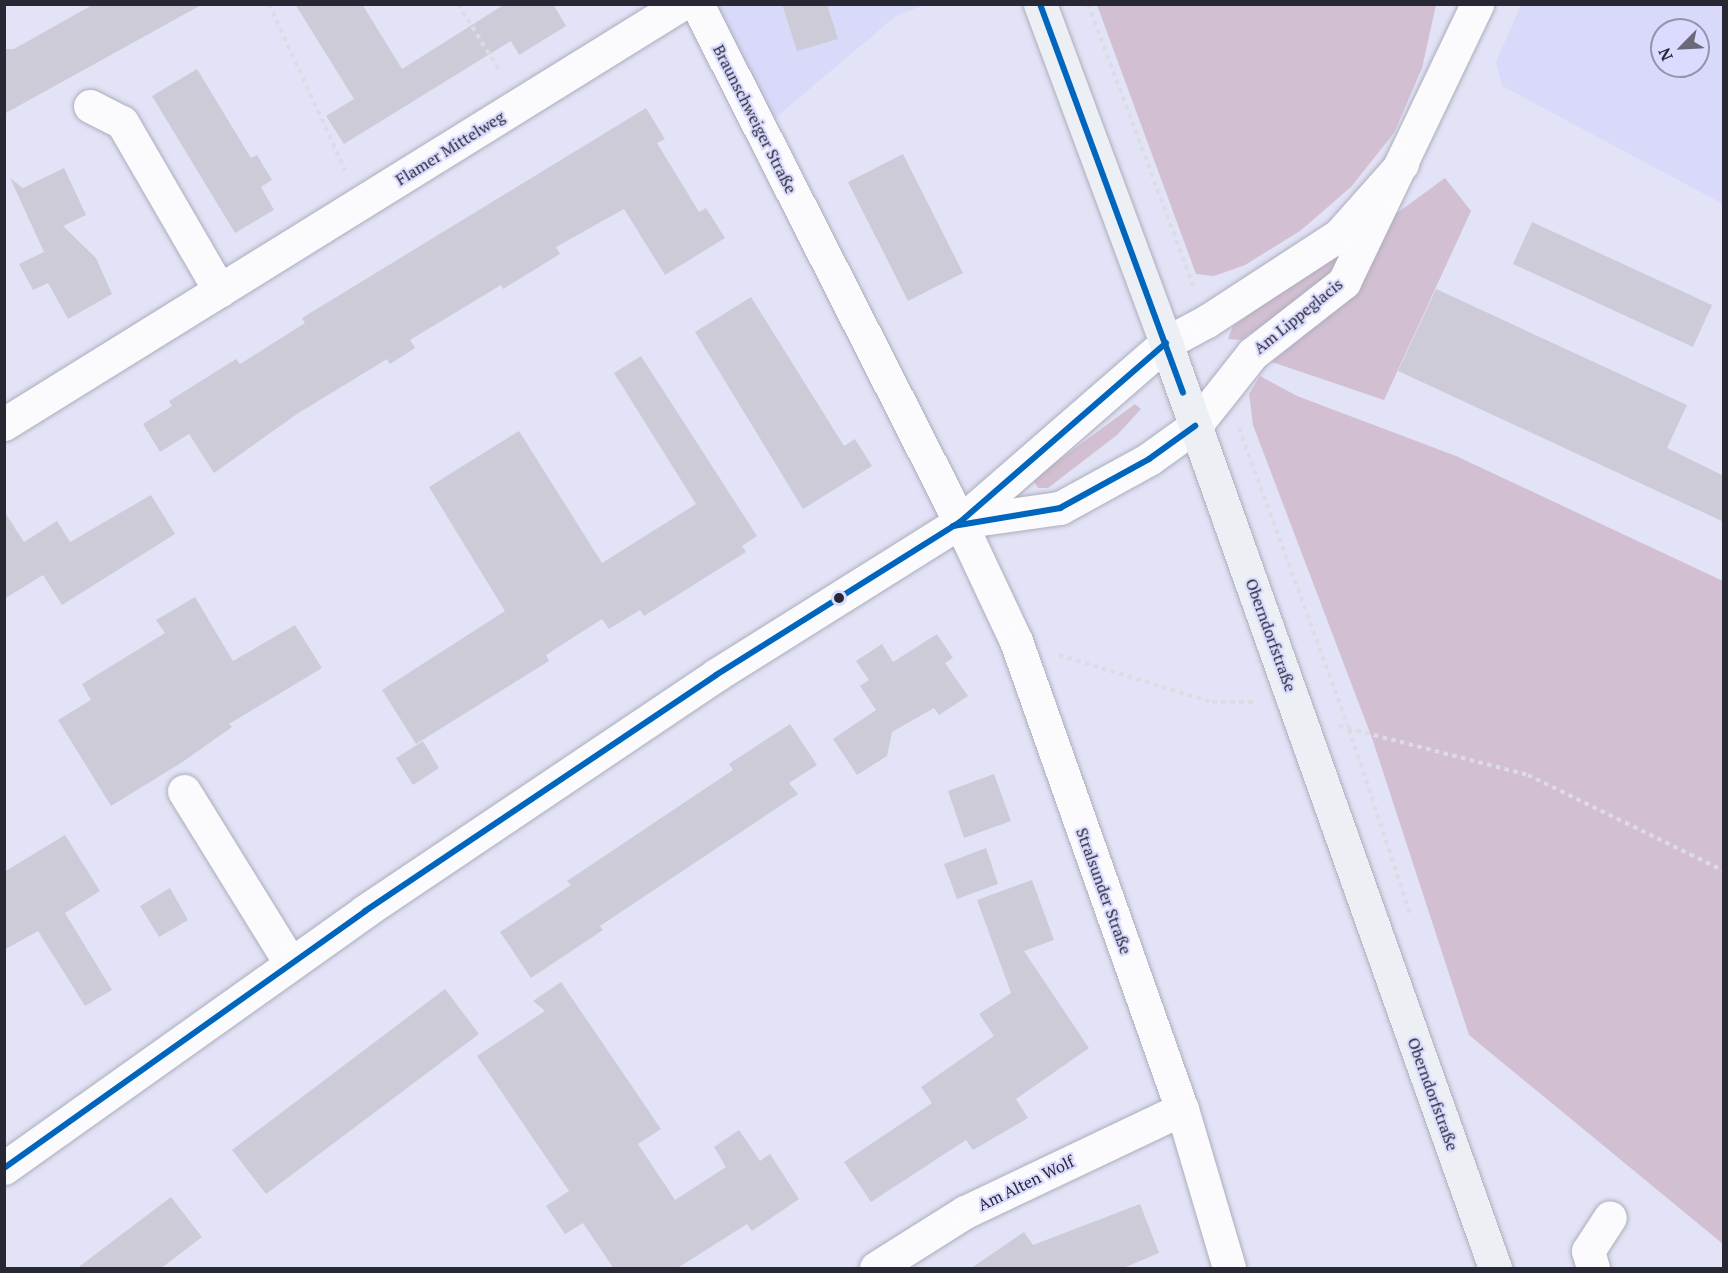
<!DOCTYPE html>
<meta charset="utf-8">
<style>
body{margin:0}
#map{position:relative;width:1728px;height:1273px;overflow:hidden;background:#e2e3f6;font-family:"PT Serif",serif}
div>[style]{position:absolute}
.built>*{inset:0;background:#d9daf9}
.green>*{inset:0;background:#d2bfd2}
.building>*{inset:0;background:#cecbd9}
.path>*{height:4px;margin-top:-2px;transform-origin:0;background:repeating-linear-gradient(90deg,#dcdce2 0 4.5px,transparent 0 9px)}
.roads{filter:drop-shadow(0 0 2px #acadbb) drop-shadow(0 0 2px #acadbb)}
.minor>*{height:33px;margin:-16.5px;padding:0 16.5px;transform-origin:16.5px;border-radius:16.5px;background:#fbfbfe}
.major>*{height:33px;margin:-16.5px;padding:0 16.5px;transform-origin:16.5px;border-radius:16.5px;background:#eceff4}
.bus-1>*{height:6px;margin:-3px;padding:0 3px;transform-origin:3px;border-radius:3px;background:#0065bd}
.dots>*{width:16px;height:16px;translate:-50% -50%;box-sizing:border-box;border:3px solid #dadbfe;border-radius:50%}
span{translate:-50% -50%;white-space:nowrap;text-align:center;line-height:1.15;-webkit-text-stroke:4.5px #dadbfe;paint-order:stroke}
.street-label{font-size:16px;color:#282835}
.frame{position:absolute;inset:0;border:6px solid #282835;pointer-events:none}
.north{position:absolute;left:1650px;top:18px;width:60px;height:60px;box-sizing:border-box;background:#dadbfe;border:2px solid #9393ae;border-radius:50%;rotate:246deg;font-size:16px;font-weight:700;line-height:24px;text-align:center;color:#282835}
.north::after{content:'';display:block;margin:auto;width:21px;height:27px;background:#696979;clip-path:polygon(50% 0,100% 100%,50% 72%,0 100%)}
</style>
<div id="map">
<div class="built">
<div style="clip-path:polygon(715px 5px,924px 5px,896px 16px,774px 119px)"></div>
<div style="clip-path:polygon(evenodd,1521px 5px,1723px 5px,1723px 204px,1502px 86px,1496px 62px,1521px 5px,1662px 30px,1698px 30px,1698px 66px,1662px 66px,1662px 30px)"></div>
</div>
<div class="green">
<div style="clip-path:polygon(1097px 5px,1097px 4px,1436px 5px,1422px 68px,1394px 133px,1351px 187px,1300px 231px,1245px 265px,1214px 276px,1196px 274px)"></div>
<div style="clip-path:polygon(1445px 178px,1471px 211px,1384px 400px,1272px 362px,1356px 291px,1393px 216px)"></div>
<div style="clip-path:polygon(1347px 244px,1332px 271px,1308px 294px,1241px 340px,1228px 339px,1233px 326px)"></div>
<div style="clip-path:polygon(1260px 376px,1297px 396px,1456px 456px,1723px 581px,1723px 1244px,1469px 1035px,1372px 738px,1253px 425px,1249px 394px)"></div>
<div style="clip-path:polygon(1135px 404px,1141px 409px,1117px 435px,1048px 488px,1038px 488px,1034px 481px,1039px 475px)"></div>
</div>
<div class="building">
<div style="clip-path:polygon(94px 4px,203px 4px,4px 114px,4px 49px,14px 49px)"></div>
<div style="clip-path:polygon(295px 4px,362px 4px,402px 69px,505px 4px,553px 4px,566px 26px,519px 55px,511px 41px,344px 144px,326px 116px,354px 99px)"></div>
<div style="clip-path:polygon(782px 4px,827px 4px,838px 39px,797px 51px)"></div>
<div style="clip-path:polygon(197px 69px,251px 158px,257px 155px,272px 180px,261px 187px,274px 210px,235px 233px,152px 96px)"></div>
<div style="clip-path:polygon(646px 108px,665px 139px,657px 143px,699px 212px,706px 208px,725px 238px,665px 275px,624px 209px,556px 247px,560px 254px,503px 289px,501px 285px,410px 340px,415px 348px,390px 364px,387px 359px,297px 414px,214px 473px,189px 434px,160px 452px,143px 424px,172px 406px,169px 401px,236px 359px,240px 364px,305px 323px,302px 318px)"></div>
<div style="clip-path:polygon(903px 154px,963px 273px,908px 301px,848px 182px)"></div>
<div style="clip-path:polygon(64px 168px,86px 215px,63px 226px,96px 258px,112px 294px,68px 319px,48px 283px,33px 290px,19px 264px,44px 252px,10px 178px,23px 188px)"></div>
<div style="clip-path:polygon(1532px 222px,1712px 305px,1693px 347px,1513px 264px)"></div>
<div style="clip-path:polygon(1436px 289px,1687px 405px,1667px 448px,1724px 476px,1724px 522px,1398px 371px)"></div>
<div style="clip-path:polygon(751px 297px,844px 446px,855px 439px,872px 466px,803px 509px,695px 332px)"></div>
<div style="clip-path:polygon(641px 356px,757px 536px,742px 546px,746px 552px,644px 616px,640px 610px,609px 629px,602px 619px,546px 655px,549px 661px,416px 744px,382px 690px,505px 611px,429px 487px,519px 431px,602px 563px,696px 504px,614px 373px)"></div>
<div style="clip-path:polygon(151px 495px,175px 534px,62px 605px,43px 575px,4px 599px,4px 511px,24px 542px,57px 521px,70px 542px)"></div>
<div style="clip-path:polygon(195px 597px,233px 661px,295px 625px,322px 668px,229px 724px,232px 727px,181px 763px,111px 806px,58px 720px,91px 700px,82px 684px,165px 633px,156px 620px)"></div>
<div style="clip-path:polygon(937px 634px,953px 658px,945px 663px,968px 696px,939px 715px,934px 708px,892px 732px,887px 756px,857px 775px,833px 739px,876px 710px,860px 686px,869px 680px,856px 661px,882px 644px,893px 662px)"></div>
<div style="clip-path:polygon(790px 724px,817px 765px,789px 783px,798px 794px,600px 926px,603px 930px,531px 978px,500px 932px,571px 885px,567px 881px,733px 770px,729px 764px)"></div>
<div style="clip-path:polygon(423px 741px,439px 768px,413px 785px,396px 758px)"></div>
<div style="clip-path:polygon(994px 774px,1011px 821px,964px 838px,948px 791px)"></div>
<div style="clip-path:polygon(65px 835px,100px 891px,65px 913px,112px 990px,85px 1006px,38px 931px,4px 950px,4px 872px)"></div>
<div style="clip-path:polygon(986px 848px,998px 884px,957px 899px,944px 864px)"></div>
<div style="clip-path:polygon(1032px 880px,1054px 940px,1024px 951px,1089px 1048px,1016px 1099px,1028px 1118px,973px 1150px,966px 1140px,871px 1202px,844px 1162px,932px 1103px,921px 1087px,994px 1036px,979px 1014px,1011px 993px,977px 900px)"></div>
<div style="clip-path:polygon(170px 888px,188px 920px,159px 937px,140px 906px)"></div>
<div style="clip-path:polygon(561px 982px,661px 1129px,638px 1144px,675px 1200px,726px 1167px,714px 1147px,739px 1130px,760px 1161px,770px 1154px,799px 1199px,752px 1231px,747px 1224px,676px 1269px,614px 1269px,583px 1223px,565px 1234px,546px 1206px,569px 1191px,477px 1056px,545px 1011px,533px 1001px)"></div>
<div style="clip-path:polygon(445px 989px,479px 1034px,266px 1194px,232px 1150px)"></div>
<div style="clip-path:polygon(171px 1197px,202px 1237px,160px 1269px,76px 1269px)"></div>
<div style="clip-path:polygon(1140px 1204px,1159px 1253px,1121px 1269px,970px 1269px,1024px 1232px,1033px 1245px)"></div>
</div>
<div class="path">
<div style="left:269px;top:4px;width:183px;rotate:65.4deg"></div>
<div style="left:458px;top:4px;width:81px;rotate:58.1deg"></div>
<div style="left:1088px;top:4px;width:302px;rotate:69.5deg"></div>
<div style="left:1239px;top:428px;width:320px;rotate:69.9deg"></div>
<div style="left:1349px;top:729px;width:194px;rotate:71.7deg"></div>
<div style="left:1059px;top:655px;width:160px;rotate:17.1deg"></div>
<div style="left:1212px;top:702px;width:45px"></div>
<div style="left:1339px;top:726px;width:195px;rotate:14.5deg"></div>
<div style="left:1528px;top:775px;width:218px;rotate:26.1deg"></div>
</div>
<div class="roads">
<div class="minor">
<div style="left:697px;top:4px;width:581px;rotate:63.08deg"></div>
<div style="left:960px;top:522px;width:132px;rotate:64.8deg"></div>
<div style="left:1016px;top:641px;width:497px;rotate:70.5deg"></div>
<div style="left:1182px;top:1109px;width:166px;rotate:73.5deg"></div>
<div style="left:90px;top:106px;width:36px;rotate:27deg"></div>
<div style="left:122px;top:122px;width:195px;rotate:59.9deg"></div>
<div style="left:4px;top:424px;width:797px;rotate:-31.81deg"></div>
<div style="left:960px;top:522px;width:101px;rotate:-8deg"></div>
<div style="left:1060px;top:508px;width:102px;rotate:-28.8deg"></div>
<div style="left:1149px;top:459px;width:57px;rotate:-35.7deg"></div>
<div style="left:1195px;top:426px;width:92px;rotate:-51.6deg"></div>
<div style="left:1252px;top:354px;width:117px;rotate:-38deg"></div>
<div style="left:1344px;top:282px;width:308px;rotate:-64.4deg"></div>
<div style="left:184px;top:791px;width:203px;rotate:58.3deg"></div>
<div style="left:4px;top:1168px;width:443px;rotate:-35.4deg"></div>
<div style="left:365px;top:911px;width:423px;rotate:-33.9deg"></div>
<div style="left:716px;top:675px;width:288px;rotate:-32.1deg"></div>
<div style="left:960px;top:522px;width:273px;rotate:-41deg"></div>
<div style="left:1166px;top:343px;width:47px;rotate:-28.2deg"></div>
<div style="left:1207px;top:321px;width:158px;rotate:-33.1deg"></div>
<div style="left:1339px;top:235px;width:95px;rotate:-48.4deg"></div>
<div style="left:876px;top:1268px;width:105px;rotate:-32.2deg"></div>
<div style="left:965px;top:1212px;width:240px;rotate:-25.4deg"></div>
<div style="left:1593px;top:1268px;width:18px;rotate:-106deg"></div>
<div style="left:1588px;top:1251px;width:40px;rotate:-57.1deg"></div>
</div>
<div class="major">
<div style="left:1040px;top:4px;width:362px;rotate:69.6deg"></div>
<div style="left:1166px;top:343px;width:982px;rotate:70.42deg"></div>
</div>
</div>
<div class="bus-1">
<div style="left:1040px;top:4px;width:414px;rotate:69.8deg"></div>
<div style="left:953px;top:526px;width:109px;rotate:-9.5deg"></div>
<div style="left:1060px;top:508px;width:102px;rotate:-28.8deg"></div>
<div style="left:1149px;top:459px;width:57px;rotate:-35.7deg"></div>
<div style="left:4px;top:1168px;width:443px;rotate:-35.4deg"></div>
<div style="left:365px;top:911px;width:423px;rotate:-33.9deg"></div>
<div style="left:716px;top:675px;width:288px;rotate:-32.1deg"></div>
<div style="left:960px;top:522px;width:273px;rotate:-41deg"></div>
</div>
<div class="dots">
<div style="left:839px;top:598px;background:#282835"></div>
</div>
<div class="street-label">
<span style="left:755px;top:119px;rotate:63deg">Braunschweiger Straße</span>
<span style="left:450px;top:148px;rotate:-32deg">Flamer Mittelweg</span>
<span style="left:1298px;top:316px;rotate:-39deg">Am Lippeglacis</span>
<span style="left:1271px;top:635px;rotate:70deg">Oberndorfstraße</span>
<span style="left:1104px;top:891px;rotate:70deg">Stralsunder Straße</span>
<span style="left:1433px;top:1094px;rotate:70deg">Oberndorfstraße</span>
<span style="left:1026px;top:1183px;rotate:-26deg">Am Alten Wolf</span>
</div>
<div class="frame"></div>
<div class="north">N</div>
</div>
